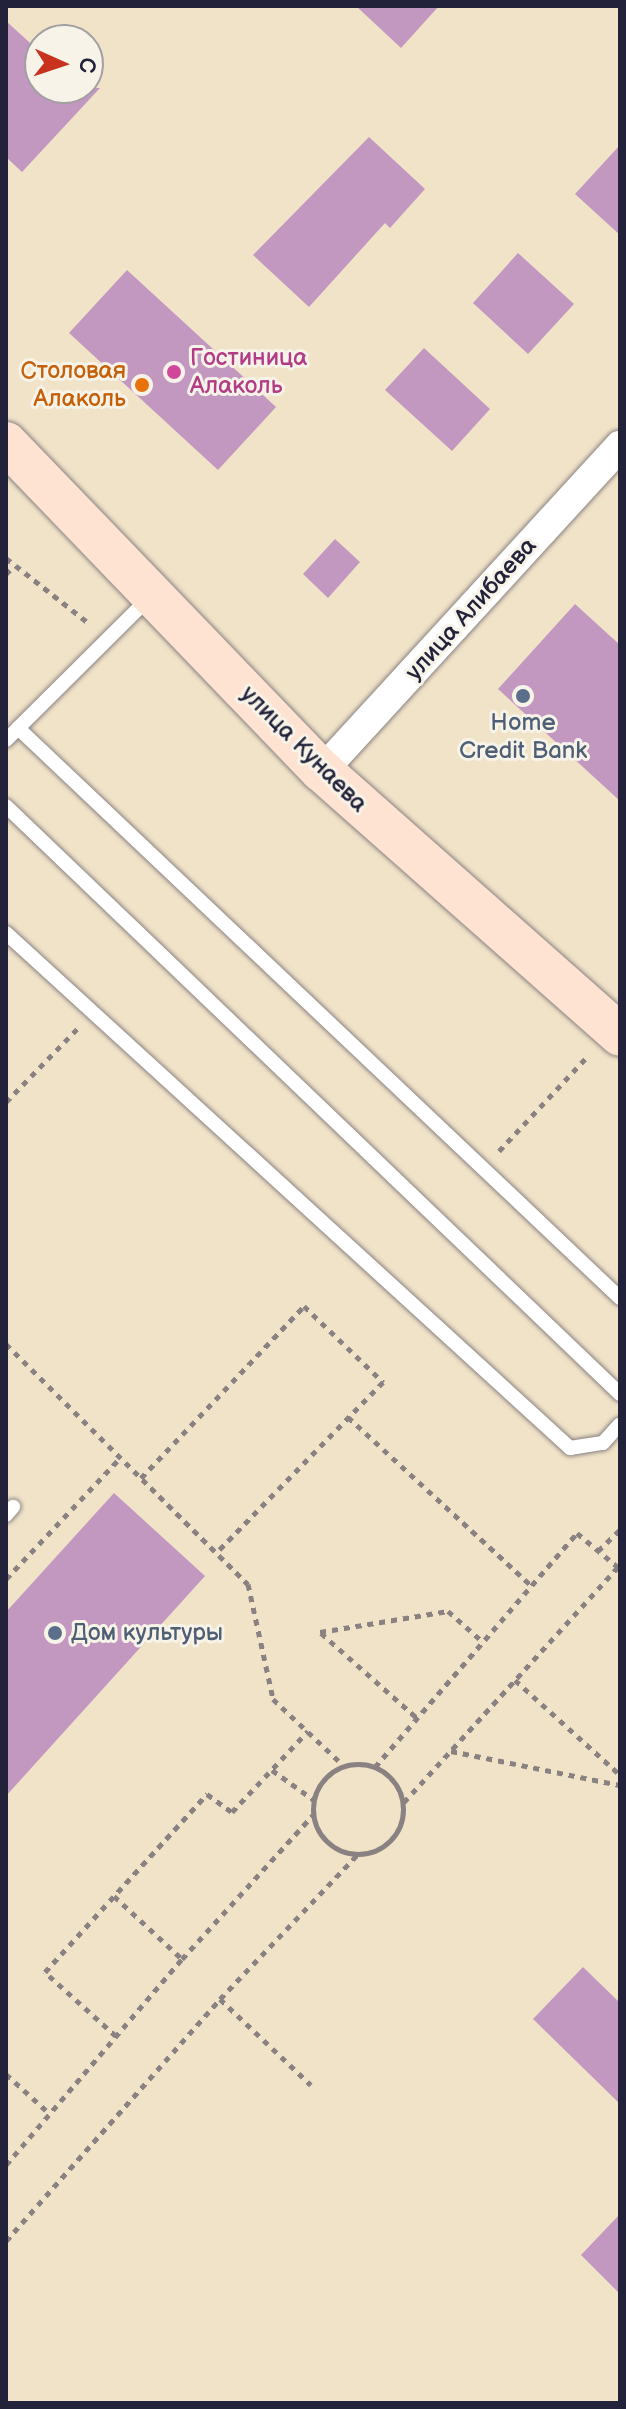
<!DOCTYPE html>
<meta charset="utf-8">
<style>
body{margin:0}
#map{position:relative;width:626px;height:2409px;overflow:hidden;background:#f1e3c8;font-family:"Balsamiq Sans",sans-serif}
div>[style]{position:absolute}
.building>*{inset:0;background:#c298c1}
.path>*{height:5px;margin-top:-2.5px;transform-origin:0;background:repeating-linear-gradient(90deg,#8a8282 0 6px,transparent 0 12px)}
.path>.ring{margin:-2.5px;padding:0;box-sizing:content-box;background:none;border:5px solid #8a8282;border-radius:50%}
.roads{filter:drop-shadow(0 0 2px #8a8282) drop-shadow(0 0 2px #8a8282)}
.lane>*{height:14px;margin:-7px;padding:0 7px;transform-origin:7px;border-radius:7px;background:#fff}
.street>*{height:30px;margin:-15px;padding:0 15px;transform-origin:15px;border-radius:15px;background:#fff}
.secondary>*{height:42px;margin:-21px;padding:0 21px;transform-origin:21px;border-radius:21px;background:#fee3d2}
.dots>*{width:22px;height:22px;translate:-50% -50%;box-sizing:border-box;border:4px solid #f7f3e8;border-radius:50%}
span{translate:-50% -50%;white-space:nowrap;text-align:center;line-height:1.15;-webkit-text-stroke:6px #f7f3e8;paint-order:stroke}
.hotel-label{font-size:24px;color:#b23c85}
.left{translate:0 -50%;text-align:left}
.food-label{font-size:24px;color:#c56008}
.right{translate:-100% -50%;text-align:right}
.street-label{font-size:24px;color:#22223b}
.service-label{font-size:24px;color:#4e5e75}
.frame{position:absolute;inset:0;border:8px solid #22223b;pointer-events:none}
.north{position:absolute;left:24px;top:24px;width:80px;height:80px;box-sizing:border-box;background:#f7f3e8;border:2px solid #a29fa3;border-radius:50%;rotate:93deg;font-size:22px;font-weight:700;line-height:32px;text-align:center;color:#22223b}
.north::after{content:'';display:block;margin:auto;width:28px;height:36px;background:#c8321e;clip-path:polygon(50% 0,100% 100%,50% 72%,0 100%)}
</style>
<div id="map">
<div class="building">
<div style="clip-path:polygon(356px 6px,439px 6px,401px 48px)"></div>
<div style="clip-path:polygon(6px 21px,40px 52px,40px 88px,100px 88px,22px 172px,6px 157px)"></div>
<div style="clip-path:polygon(369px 137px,425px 189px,390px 228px,385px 223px,309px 307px,253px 255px)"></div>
<div style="clip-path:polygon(620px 145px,620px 235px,575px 194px)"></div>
<div style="clip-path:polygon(518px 253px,574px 304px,528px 354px,473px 303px)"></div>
<div style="clip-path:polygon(127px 270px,276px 407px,218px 470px,69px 333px)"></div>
<div style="clip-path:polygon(424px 348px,490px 409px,452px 451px,385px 390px)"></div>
<div style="clip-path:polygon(335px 539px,360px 562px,328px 598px,303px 574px)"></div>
<div style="clip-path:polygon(575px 604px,620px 645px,620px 801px,498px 689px)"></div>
<div style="clip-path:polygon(114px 1493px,205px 1576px,6px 1796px,6px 1612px)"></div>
<div style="clip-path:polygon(583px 1967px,620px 2003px,620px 2104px,533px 2019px)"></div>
<div style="clip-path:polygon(620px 2214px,620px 2294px,581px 2255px)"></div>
</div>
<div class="path">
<div style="left:6px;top:558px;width:107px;rotate:38.2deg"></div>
<div style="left:6px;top:574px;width:11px;rotate:-45deg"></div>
<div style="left:6px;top:1102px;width:102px;rotate:-45.8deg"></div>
<div style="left:499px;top:1151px;width:130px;rotate:-46.9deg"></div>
<div style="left:6px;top:1344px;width:341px;rotate:44.8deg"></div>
<div style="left:248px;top:1584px;width:118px;rotate:77.7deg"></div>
<div style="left:273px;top:1699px;width:98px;rotate:43.3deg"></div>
<div style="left:348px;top:1417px;width:250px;rotate:42.6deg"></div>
<div style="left:141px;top:1478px;width:237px;rotate:-46.5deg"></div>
<div style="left:304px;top:1306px;width:110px;rotate:43.9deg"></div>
<div style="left:383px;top:1382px;width:239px;rotate:134.3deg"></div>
<div style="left:598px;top:1551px;width:30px;rotate:-44deg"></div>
<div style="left:6px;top:1579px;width:168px;rotate:-46.7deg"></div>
<div style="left:320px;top:1632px;width:130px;rotate:-9.3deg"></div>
<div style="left:448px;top:1611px;width:47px;rotate:41.5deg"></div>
<div style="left:321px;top:1633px;width:128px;rotate:41.5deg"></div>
<div style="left:515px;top:1680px;width:142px;rotate:42.1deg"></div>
<div style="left:451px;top:1751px;width:172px;rotate:11.4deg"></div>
<div class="ring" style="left:313px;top:1764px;width:85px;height:85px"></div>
<div style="left:375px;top:1767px;width:309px;rotate:-49.2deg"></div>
<div style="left:577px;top:1533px;width:53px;rotate:39.7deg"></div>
<div style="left:618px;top:1567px;width:319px;rotate:132.3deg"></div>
<div style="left:272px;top:1770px;width:52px;rotate:35.5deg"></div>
<div style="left:114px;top:1896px;width:93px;rotate:42.8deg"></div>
<div style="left:220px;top:1999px;width:125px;rotate:43.4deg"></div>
<div style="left:116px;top:2036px;width:96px;rotate:-138deg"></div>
<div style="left:45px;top:1972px;width:241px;rotate:-47.7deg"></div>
<div style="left:207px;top:1794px;width:31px;rotate:36deg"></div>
<div style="left:232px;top:1812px;width:111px;rotate:-46.8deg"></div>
<div style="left:6px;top:2074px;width:59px;rotate:42.3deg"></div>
<div style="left:6px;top:2165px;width:271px;rotate:-49.5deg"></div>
<div style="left:182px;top:1959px;width:195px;rotate:-47.7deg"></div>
<div style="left:6px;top:2241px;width:323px;rotate:-48.5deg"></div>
<div style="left:220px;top:1999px;width:199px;rotate:-46.4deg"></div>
</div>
<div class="roads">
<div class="lane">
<div style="left:18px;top:728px;width:829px;rotate:43.44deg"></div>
<div style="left:6px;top:740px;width:202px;rotate:-44.8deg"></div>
<div style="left:6px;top:806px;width:850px;rotate:43.76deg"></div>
<div style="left:6px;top:933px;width:764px;rotate:42.4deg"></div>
<div style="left:570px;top:1448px;width:33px;rotate:-9deg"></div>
<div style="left:603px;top:1443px;width:25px;rotate:-48deg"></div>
<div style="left:6px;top:1515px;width:11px;rotate:-49deg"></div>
</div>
<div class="street">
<div style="left:322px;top:771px;width:441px;rotate:-47.5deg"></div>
</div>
<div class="secondary">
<div style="left:6px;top:443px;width:455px;rotate:46.1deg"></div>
<div style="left:322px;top:771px;width:398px;rotate:41.5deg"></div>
</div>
</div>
<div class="dots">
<div style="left:174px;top:372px;background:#d1479c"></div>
<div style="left:142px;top:385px;background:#e8710a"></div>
<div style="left:523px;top:696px;background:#5c6f8a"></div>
<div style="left:55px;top:1633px;background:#5c6f8a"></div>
</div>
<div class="hotel-label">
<span class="left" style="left:190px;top:372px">Гостиница<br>Алаколь</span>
</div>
<div class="food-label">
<span class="right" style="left:126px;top:385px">Столовая<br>Алаколь</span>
</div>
<div class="street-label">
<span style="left:471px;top:609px;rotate:-48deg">улица Алибаева</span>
<span style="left:304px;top:749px;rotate:45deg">улица Кунаева</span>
</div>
<div class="service-label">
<span style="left:523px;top:737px">Home<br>Credit Bank</span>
<span class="left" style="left:71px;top:1633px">Дом культуры</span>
</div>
<div class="frame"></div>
<div class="north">С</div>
</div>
